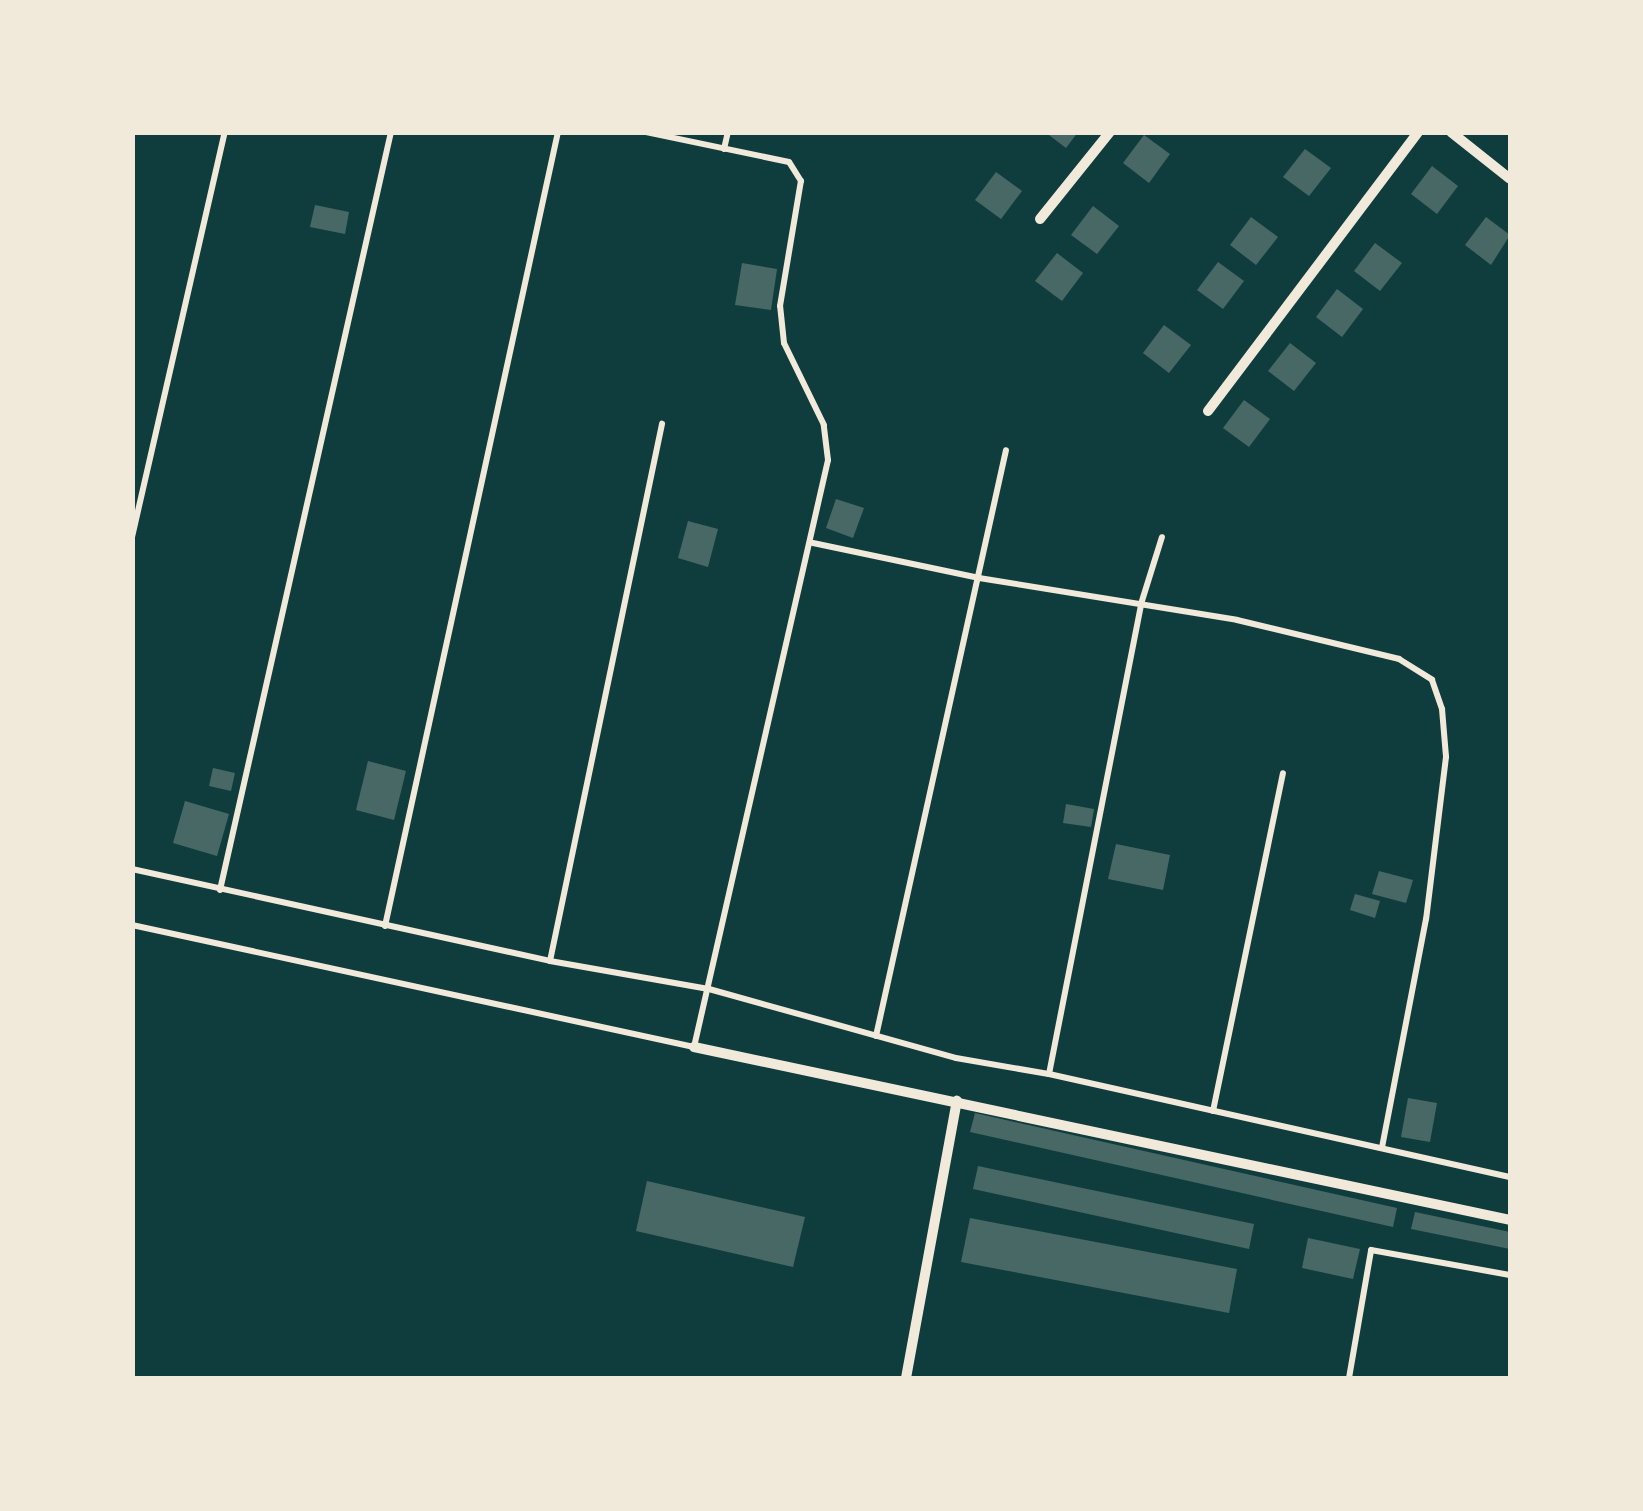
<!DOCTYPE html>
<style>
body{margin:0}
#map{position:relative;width:1643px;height:1511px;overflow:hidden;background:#0f3d3e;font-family:Barlow,sans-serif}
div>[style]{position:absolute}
.building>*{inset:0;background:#486865}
.service>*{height:6px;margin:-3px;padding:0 3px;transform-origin:3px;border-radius:3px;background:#f1e9da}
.minor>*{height:10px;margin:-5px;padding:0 5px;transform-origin:5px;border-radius:5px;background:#f1e9da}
span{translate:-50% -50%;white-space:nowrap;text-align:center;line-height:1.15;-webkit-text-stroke:10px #f1e9da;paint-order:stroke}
.frame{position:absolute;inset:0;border:135px solid #f1e9da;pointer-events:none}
</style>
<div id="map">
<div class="building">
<div style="clip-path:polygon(1045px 132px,1078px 132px,1066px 148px)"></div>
<div style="clip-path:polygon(1144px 135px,1170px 154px,1149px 183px,1123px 163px)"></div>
<div style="clip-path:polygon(1305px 149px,1331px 168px,1309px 196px,1283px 177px)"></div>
<div style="clip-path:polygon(1432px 166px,1458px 186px,1437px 214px,1411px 194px)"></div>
<div style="clip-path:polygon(996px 172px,1022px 191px,1001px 219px,975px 200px)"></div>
<div style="clip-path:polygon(315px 205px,349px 212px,345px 234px,310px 227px)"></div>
<div style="clip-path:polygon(1093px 206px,1119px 226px,1097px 254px,1071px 235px)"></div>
<div style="clip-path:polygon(1251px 217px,1278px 237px,1256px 265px,1230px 245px)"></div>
<div style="clip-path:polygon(1486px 217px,1510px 235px,1491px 265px,1465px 245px)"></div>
<div style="clip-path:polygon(1375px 243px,1402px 263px,1380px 291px,1354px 271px)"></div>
<div style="clip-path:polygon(1057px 253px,1083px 273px,1062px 301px,1035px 281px)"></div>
<div style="clip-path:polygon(1218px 262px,1244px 281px,1223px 309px,1197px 290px)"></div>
<div style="clip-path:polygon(742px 263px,777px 269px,771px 310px,735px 305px)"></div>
<div style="clip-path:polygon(1337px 289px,1363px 309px,1342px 337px,1316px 317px)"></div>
<div style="clip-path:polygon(1164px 325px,1191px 345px,1169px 373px,1143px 353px)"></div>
<div style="clip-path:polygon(1290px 343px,1316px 363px,1294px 391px,1268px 371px)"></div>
<div style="clip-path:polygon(1244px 400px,1270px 419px,1249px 447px,1223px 428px)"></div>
<div style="clip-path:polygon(836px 499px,864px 508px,853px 538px,826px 528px)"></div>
<div style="clip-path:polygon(688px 521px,718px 529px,708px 567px,678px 558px)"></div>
<div style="clip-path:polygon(368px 761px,406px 771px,394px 820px,356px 810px)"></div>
<div style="clip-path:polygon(213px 768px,235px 773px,231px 791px,209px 786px)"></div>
<div style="clip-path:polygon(185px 801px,229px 814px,217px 856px,173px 843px)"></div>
<div style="clip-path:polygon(1066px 804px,1094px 809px,1091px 827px,1063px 823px)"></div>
<div style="clip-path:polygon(1116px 844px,1170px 855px,1163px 890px,1108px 879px)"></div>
<div style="clip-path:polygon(1379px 871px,1413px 880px,1406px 903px,1372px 894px)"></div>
<div style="clip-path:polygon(1355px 894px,1380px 901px,1375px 918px,1350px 910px)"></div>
<div style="clip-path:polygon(1408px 1098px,1437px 1103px,1430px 1142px,1401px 1137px)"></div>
<div style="clip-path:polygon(975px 1113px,1397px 1208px,1393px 1227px,970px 1132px)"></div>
<div style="clip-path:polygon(978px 1166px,1254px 1224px,1249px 1249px,973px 1189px)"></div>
<div style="clip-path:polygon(647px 1181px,805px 1217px,793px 1267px,636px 1231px)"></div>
<div style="clip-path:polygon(1415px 1212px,1510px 1232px,1510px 1249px,1411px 1229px)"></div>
<div style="clip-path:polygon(970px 1218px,1237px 1269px,1229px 1313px,961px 1262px)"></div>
<div style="clip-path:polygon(1308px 1238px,1360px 1249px,1353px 1279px,1302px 1268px)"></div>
</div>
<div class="service">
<div style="left:724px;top:149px;width:17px;rotate:-77deg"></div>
<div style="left:132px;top:537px;width:416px;rotate:-77.1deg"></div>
<div style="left:813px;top:543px;width:170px;rotate:11.9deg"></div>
<div style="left:979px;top:578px;width:261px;rotate:9.2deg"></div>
<div style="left:1237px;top:620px;width:167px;rotate:13.5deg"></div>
<div style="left:1399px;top:659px;width:39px;rotate:32deg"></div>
<div style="left:1432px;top:680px;width:31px;rotate:71deg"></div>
<div style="left:1442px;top:709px;width:48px;rotate:85.2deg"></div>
<div style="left:1446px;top:757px;width:163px;rotate:97deg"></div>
<div style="left:1426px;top:919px;width:233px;rotate:100.9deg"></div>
<div style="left:132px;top:869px;width:428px;rotate:12.4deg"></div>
<div style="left:550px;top:961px;width:161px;rotate:10deg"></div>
<div style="left:709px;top:989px;width:256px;rotate:15.6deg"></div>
<div style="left:956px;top:1058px;width:94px;rotate:9.8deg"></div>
<div style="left:1049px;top:1074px;width:472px;rotate:12.6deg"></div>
<div style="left:220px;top:890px;width:777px;rotate:-77.29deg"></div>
<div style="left:132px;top:925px;width:575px;rotate:12.25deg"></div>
<div style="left:694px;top:1047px;width:602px;rotate:-77.14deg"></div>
<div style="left:828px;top:460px;width:35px;rotate:-97deg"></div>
<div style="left:824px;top:425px;width:91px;rotate:-116deg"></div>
<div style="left:784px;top:343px;width:37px;rotate:-96deg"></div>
<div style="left:780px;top:306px;width:127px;rotate:-80.5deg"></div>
<div style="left:801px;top:181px;width:22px;rotate:-122deg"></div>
<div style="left:789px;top:162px;width:146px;rotate:-168.2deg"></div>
<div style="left:385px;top:926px;width:813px;rotate:-77.71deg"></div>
<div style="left:550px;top:961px;width:549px;rotate:-78.22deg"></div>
<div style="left:876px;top:1036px;width:600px;rotate:-77.49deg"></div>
<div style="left:1049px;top:1074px;width:479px;rotate:-78.9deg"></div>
<div style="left:1141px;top:604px;width:70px;rotate:-72.6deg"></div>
<div style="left:1213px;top:1111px;width:345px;rotate:-78.3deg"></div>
<div style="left:1349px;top:1378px;width:130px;rotate:-80.2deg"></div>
<div style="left:1371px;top:1250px;width:141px;rotate:10.2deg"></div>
</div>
<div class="minor">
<div style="left:1451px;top:132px;width:75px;rotate:38.5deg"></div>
<div style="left:1040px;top:219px;width:112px;rotate:-51.2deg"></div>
<div style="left:1208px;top:411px;width:349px;rotate:-53deg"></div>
<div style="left:694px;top:1047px;width:834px;rotate:11.97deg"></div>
<div style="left:906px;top:1378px;width:282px;rotate:-79.6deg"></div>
</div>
<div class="frame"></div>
</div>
